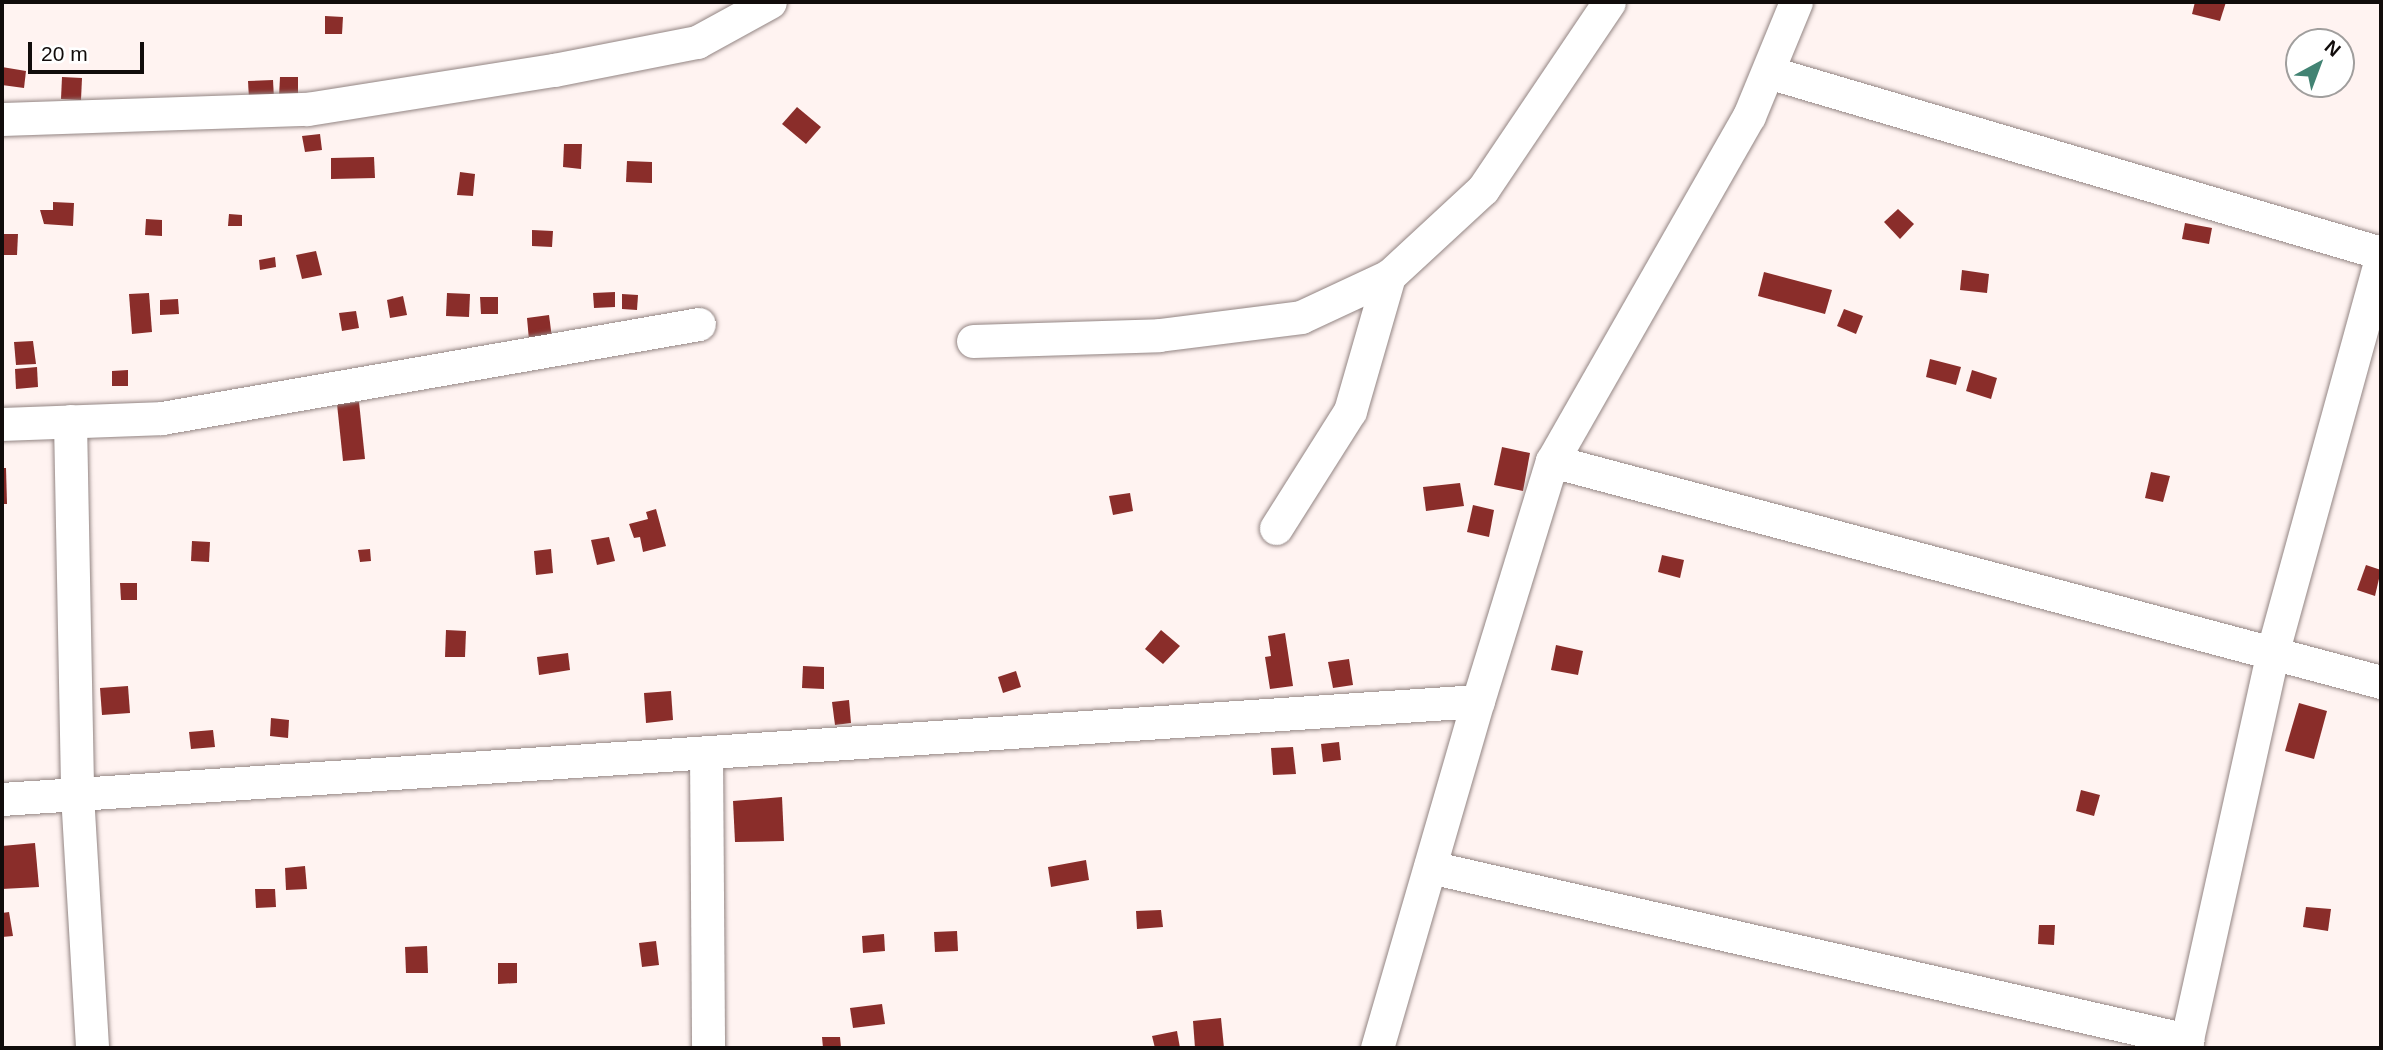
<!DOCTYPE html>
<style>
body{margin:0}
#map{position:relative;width:2383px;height:1050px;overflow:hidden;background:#fff3f1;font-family:Helvetica,sans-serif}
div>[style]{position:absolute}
.building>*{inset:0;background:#8a2d2a}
.roads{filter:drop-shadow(0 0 2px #938583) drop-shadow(0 0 2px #938583)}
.street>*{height:33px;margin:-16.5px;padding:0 16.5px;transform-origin:16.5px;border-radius:16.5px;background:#fff}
span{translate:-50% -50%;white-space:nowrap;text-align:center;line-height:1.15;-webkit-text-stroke:7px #fff;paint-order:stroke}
.frame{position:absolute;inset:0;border:4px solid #110c0b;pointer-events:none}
.north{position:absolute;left:2285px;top:28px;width:70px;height:70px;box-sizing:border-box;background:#fff;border:2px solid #a09e9d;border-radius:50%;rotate:41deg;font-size:19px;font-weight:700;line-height:28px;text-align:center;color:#110c0b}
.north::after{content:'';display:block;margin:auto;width:24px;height:32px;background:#428373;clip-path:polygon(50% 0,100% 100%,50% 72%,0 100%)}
.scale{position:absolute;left:28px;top:42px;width:116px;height:32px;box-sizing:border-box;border:4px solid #110c0b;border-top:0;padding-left:9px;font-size:21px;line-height:24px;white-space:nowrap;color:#110c0b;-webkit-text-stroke:5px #fff;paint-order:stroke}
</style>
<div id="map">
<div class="building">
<div style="clip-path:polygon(2195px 2px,2226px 2px,2220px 21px,2192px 14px)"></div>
<div style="clip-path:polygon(325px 16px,343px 17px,342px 34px,325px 34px)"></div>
<div style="clip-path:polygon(2px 67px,26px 71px,24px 88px,2px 85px)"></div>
<div style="clip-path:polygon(62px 77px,82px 78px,81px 100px,61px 99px)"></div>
<div style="clip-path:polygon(280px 77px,298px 77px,298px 98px,279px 97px)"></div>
<div style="clip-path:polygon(273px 80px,274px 99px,249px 99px,248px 81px)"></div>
<div style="clip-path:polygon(797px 107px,821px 127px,806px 144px,782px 124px)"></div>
<div style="clip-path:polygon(320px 134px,322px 150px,305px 152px,302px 136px)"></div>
<div style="clip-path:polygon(564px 144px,582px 144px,581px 169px,563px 167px)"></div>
<div style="clip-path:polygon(374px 157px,375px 178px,331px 179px,331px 158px)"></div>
<div style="clip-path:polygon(627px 161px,652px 162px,652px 183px,626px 182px)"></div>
<div style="clip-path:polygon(460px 172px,475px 174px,473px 196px,457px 195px)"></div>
<div style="clip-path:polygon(53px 202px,74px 203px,73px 226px,44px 224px,40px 210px,53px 210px)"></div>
<div style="clip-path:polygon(1898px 209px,1914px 224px,1900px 239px,1884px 222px)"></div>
<div style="clip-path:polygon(229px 214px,242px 215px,242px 226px,228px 226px)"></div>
<div style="clip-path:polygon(146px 219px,162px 220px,162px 236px,145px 235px)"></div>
<div style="clip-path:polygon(2185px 223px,2212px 228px,2209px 244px,2182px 239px)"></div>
<div style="clip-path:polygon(532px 230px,553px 231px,552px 247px,532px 246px)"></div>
<div style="clip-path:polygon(2px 234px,18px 234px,17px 255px,2px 255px)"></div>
<div style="clip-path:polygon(316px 251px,322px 275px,302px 279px,296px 255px)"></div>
<div style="clip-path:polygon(275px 257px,276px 267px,260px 270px,259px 260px)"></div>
<div style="clip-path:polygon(1962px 270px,1989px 274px,1987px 293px,1960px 290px)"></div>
<div style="clip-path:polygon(1764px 272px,1832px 290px,1825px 314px,1758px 296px)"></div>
<div style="clip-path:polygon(615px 292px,615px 307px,594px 308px,593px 293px)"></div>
<div style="clip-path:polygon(149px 293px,152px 332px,132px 334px,129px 294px)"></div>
<div style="clip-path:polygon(447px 293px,470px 294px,469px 317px,446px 316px)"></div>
<div style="clip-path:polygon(622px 294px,638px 295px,637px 310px,622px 309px)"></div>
<div style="clip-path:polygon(403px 296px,407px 315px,390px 318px,387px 300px)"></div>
<div style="clip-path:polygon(480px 297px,498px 297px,498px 314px,481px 314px)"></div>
<div style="clip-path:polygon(178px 299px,179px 314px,160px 315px,160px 300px)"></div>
<div style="clip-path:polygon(1844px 309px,1863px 316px,1856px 334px,1837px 326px)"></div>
<div style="clip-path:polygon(356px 311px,359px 328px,342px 331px,339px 313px)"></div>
<div style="clip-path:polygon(549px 315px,552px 338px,529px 340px,527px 318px)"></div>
<div style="clip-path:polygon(33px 341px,36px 364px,16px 365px,14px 342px)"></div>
<div style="clip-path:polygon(1930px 359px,1961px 367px,1956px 385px,1926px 377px)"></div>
<div style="clip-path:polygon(37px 367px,38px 387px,16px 389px,15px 369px)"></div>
<div style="clip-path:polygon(128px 370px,128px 386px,112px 386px,112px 371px)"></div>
<div style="clip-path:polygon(1972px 370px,1997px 378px,1991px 399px,1966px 391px)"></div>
<div style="clip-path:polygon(359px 402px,365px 459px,343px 461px,337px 404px)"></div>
<div style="clip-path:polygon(1502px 447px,1530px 453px,1523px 491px,1494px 485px)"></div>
<div style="clip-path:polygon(2px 468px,6px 468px,7px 504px,2px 504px)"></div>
<div style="clip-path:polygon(2151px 472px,2170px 476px,2163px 502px,2145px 498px)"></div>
<div style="clip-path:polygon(1460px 483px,1464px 506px,1426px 511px,1423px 487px)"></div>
<div style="clip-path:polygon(1130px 493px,1133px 511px,1113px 515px,1109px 496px)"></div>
<div style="clip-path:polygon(1473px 505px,1494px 510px,1489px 537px,1467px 532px)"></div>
<div style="clip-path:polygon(656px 509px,666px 546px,643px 552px,640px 537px,634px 538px,629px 524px,648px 519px,646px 512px)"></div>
<div style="clip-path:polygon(609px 537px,615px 561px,597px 565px,591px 540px)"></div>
<div style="clip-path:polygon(192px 541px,210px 542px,209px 562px,191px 561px)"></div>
<div style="clip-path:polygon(370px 549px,371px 561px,360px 562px,358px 550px)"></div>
<div style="clip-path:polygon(551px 549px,553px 573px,536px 575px,534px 551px)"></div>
<div style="clip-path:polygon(1662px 555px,1684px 560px,1680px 578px,1658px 572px)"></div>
<div style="clip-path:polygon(2366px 565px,2381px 570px,2375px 596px,2357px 590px)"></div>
<div style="clip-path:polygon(120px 583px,137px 583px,137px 600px,121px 600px)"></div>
<div style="clip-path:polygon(446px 630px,466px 631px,465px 657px,445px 657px)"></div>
<div style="clip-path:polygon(1161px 630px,1180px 646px,1163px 664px,1145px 649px)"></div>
<div style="clip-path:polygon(1285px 633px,1293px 686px,1270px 689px,1265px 657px,1271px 656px,1268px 636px)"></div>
<div style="clip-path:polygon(1556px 645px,1583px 651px,1578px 675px,1551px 670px)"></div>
<div style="clip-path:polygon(568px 653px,570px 670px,539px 675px,537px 657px)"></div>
<div style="clip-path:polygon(1349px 659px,1353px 685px,1333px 688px,1328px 662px)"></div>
<div style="clip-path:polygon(803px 666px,824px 667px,824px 689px,802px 688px)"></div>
<div style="clip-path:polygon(1016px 671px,1021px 687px,1003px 693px,998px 677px)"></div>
<div style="clip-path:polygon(128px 686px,130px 713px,102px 715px,100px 688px)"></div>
<div style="clip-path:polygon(671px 691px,673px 720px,646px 723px,644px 693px)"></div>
<div style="clip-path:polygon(849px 700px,851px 723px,835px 725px,832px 702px)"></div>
<div style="clip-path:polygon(2299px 703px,2327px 711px,2314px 759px,2285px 751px)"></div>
<div style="clip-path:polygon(271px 718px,289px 720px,288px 738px,270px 736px)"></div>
<div style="clip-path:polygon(213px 730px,215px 747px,191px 749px,189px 732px)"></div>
<div style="clip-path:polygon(1339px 742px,1341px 760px,1323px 762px,1321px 744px)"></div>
<div style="clip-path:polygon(1293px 747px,1296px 774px,1273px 775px,1271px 748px)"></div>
<div style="clip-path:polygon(2081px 790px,2100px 795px,2094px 816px,2076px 811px)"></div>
<div style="clip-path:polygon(782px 797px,784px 841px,735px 842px,733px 801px)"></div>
<div style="clip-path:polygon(35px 843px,39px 887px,2px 889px,2px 846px)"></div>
<div style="clip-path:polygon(1086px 860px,1089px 880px,1051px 887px,1048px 867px)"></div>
<div style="clip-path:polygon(305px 866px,307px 889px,286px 890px,285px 868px)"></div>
<div style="clip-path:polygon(255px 889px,275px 889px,276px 907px,256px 908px)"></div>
<div style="clip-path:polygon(2306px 907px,2331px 909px,2328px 931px,2303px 927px)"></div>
<div style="clip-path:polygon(1161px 910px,1163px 927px,1137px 929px,1136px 911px)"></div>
<div style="clip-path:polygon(9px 912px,13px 936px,2px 937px,2px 913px)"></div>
<div style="clip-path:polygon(2039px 925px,2055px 925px,2054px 945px,2038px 944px)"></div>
<div style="clip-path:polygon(957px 931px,958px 951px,935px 952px,934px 932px)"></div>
<div style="clip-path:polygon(884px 934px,885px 951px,863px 953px,862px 936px)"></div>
<div style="clip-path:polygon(656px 941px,659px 965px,642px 967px,639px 943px)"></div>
<div style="clip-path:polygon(427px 946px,428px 973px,406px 973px,405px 947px)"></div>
<div style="clip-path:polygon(498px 963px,517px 963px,517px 983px,498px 984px)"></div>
<div style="clip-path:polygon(882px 1004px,885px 1024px,853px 1028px,850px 1008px)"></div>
<div style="clip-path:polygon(1221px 1018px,1224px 1048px,1195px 1048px,1193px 1021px)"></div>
<div style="clip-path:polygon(1177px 1031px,1180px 1048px,1155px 1048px,1152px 1036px)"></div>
<div style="clip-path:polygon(822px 1037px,840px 1037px,841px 1048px,823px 1048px)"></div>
</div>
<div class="roads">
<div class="street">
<div style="left:1768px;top:72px;width:639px;rotate:16.45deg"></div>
<div style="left:2px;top:119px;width:305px;rotate:-1.9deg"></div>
<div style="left:307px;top:109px;width:250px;rotate:-9deg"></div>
<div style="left:554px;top:70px;width:146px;rotate:-11.1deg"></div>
<div style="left:697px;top:42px;width:83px;rotate:-28.7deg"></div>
<div style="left:973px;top:341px;width:186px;rotate:-1.8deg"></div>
<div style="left:1159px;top:335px;width:143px;rotate:-7.2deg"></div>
<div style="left:1301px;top:317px;width:97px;rotate:-25deg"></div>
<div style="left:1389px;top:276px;width:128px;rotate:-42.8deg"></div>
<div style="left:1483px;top:189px;width:225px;rotate:-56deg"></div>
<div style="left:70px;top:421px;width:373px;rotate:88.9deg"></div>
<div style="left:77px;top:794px;width:254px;rotate:86.6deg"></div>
<div style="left:2px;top:424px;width:160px;rotate:-2.1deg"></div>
<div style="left:162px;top:418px;width:545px;rotate:-9.93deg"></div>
<div style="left:1552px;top:461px;width:858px;rotate:14.93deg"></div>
<div style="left:1276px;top:528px;width:138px;rotate:-57.7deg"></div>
<div style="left:1350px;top:411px;width:141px;rotate:-73.9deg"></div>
<div style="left:706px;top:752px;width:296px;rotate:89.6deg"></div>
<div style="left:2px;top:799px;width:1479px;rotate:-3.8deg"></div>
<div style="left:1430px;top:867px;width:777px;rotate:12.87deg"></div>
<div style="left:1377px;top:1048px;width:361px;rotate:-73.8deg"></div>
<div style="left:1478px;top:701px;width:251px;rotate:-72.9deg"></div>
<div style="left:1552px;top:461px;width:397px;rotate:-60.3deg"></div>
<div style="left:1749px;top:116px;width:123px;rotate:-67.6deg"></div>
<div style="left:2185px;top:1048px;width:403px;rotate:-77.5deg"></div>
<div style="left:2272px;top:654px;width:412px;rotate:-74.6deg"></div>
</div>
</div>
<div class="frame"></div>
<div class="north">N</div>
<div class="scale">20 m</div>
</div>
